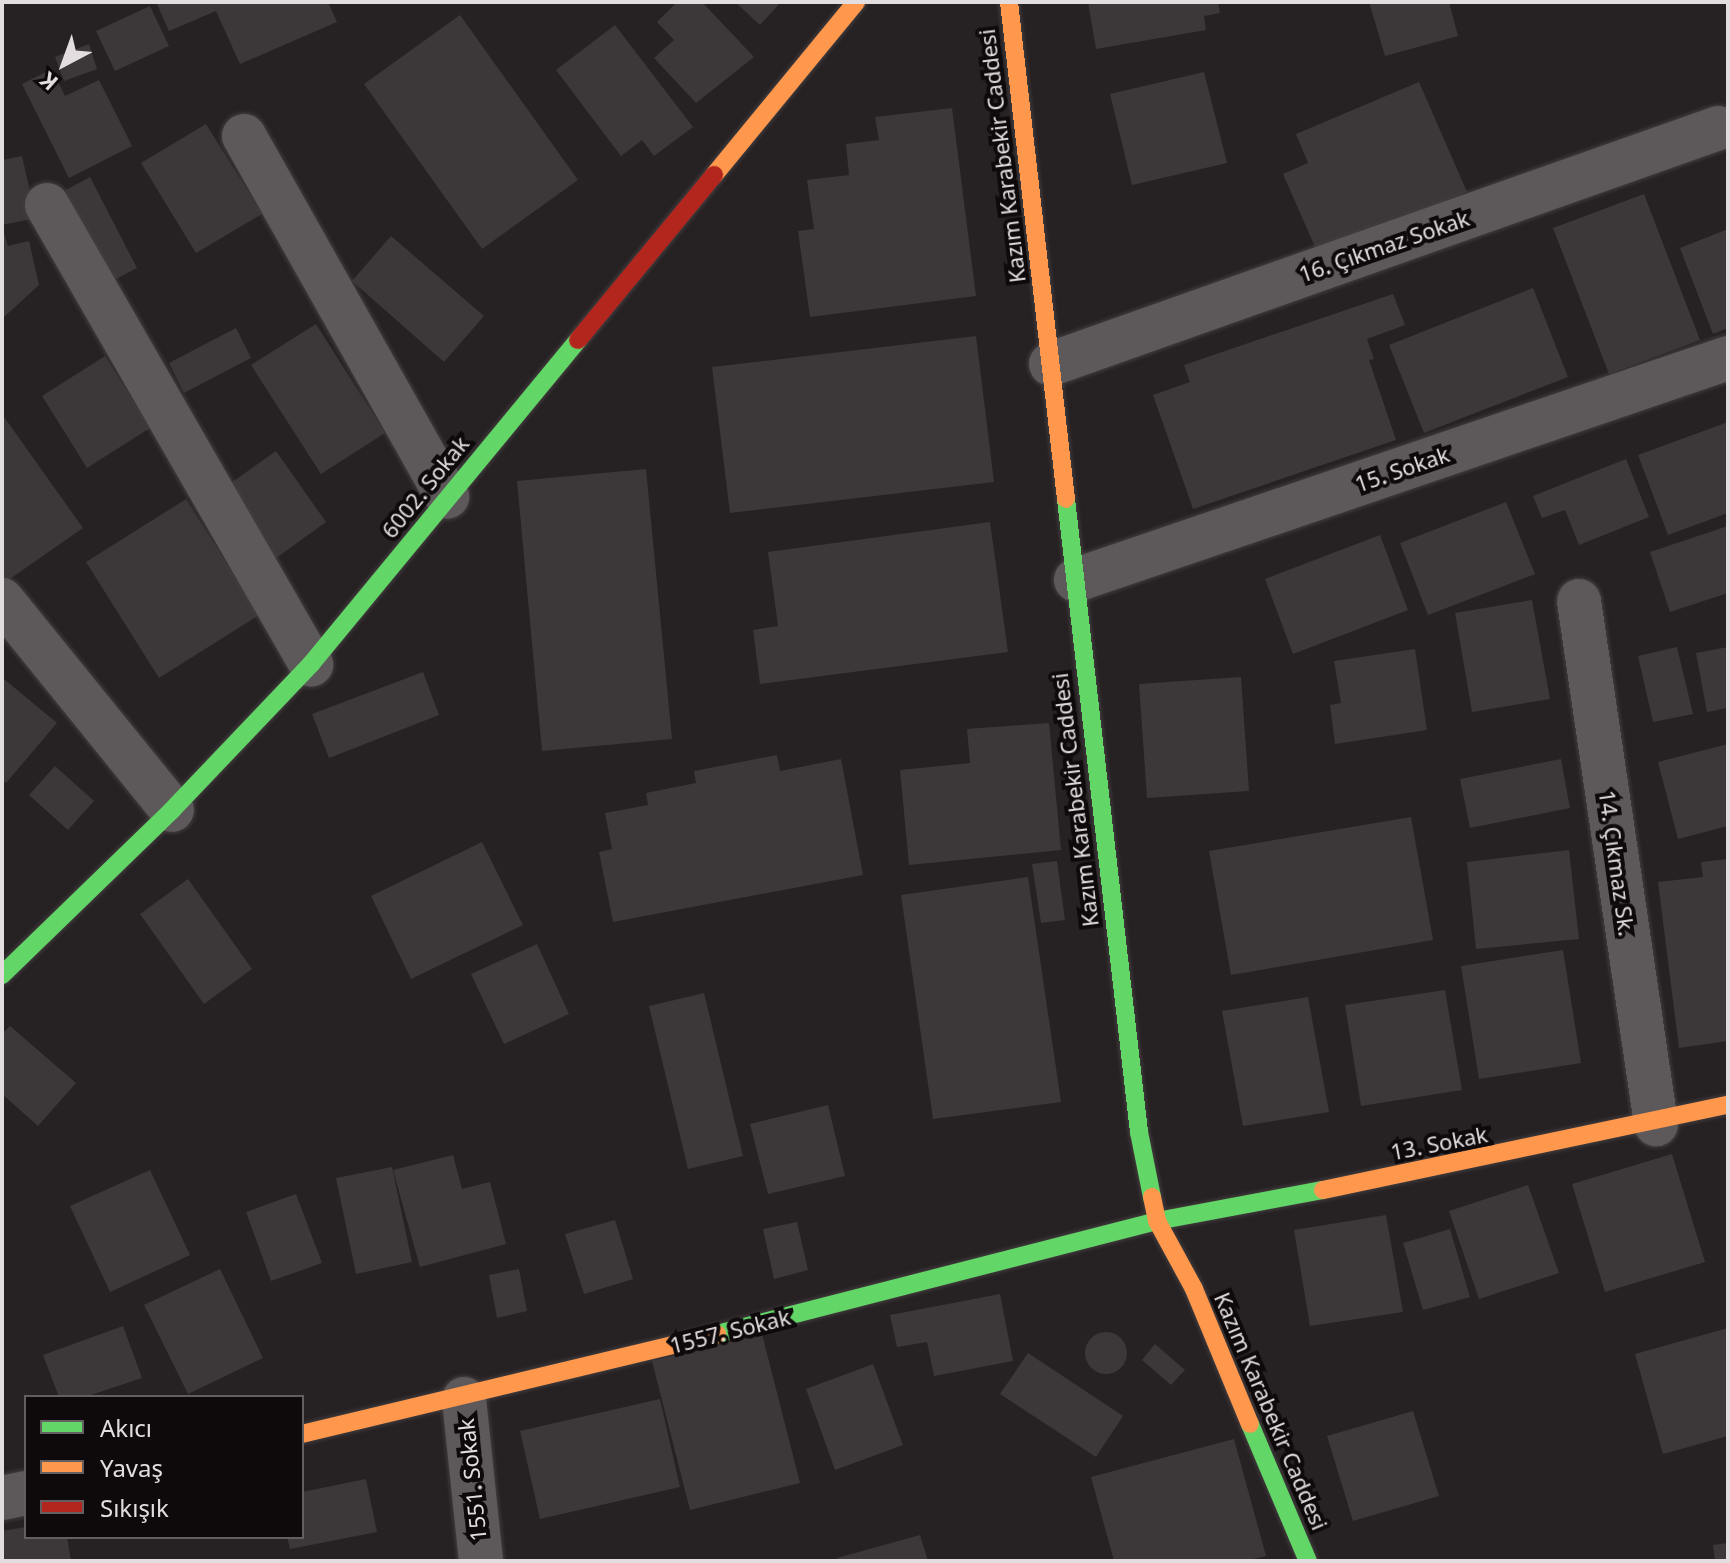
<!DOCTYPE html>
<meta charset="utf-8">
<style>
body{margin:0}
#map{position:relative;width:1730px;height:1563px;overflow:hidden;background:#262123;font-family:"Noto Sans",sans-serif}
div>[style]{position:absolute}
.building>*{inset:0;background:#3c3839}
.round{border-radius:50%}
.roads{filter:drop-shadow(0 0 2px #423d3e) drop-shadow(0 0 2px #423d3e)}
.street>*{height:44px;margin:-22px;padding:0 22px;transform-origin:22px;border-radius:22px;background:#5d595a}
.fast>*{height:18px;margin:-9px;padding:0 9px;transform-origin:9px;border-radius:9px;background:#63d668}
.slow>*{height:18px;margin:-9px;padding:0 9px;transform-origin:9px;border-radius:9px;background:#ff974d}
.jam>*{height:18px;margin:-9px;padding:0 9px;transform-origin:9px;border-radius:9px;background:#b3261e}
span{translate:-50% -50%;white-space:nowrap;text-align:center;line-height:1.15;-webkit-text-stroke:8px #0e0a0b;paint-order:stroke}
.street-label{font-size:22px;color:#e4dddf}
.frame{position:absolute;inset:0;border:4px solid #e4dddf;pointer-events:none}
.legend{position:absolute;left:24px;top:1395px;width:280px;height:144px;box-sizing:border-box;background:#0e0a0b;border:2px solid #645e60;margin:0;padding:10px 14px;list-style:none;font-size:24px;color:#e4dddf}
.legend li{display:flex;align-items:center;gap:16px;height:40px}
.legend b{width:40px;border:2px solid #645e60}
.north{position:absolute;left:24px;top:24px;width:80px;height:80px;-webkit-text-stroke:6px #0e0a0b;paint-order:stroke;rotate:221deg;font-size:22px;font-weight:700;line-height:32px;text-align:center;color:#e4dddf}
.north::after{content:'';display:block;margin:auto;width:28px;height:36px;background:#e4dddf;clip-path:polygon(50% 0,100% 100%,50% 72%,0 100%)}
</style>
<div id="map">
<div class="building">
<div style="clip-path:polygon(156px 2px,328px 2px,337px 22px,240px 64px,216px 11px,169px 31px)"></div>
<div style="clip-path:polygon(677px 2px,702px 2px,754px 57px,696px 103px,654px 58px,674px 40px,657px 22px)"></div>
<div style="clip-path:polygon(735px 2px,781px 2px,760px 25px)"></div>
<div style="clip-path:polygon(1088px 2px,1218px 2px,1220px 13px,1204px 16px,1206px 30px,1096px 49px)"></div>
<div style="clip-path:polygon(1369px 2px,1449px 2px,1458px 36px,1385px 56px)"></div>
<div style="clip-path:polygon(150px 6px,169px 46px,115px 71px,96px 31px)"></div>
<div style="clip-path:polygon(460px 15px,578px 180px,482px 249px,364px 84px)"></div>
<div style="clip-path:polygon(615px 25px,693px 127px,654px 156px,642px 140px,621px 156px,556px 70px)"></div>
<div style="clip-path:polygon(89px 44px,97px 69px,64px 81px,55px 57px)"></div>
<div style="clip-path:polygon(52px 69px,65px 96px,99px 80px,132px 146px,69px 178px,22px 84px)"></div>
<div style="clip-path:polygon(1204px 72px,1227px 163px,1132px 185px,1110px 94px)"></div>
<div style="clip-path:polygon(1419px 82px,1467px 192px,1319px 256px,1283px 174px,1308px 163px,1296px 134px)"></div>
<div style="clip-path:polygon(952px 108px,976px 296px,810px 317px,798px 231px,814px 229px,807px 180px,849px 175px,846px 144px,879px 140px,875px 117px)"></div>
<div style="clip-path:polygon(206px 124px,262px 214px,196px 253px,141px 163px)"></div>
<div style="clip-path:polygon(22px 156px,36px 218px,2px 225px,3px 160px)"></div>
<div style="clip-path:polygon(90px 177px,137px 268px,101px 287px,53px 197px)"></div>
<div style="clip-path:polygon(1644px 194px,1700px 340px,1609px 374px,1553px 228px)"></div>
<div style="clip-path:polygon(2px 226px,8px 246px,29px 241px,39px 285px,2px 319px)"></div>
<div style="clip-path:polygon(1728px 229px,1728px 328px,1713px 334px,1680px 248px)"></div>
<div style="clip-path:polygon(391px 236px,484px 316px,444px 362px,352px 281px)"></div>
<div style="clip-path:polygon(1533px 288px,1568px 377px,1424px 433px,1389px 345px)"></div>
<div style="clip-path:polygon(1393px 294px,1405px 325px,1367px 339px,1374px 359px,1369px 360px,1396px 440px,1193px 509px,1153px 395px,1190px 382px,1184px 365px)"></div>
<div style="clip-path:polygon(316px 324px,385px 433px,321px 474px,251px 365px)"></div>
<div style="clip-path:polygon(236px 328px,251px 358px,184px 393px,169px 363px)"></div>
<div style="clip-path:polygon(976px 336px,994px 482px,730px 513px,712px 367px)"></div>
<div style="clip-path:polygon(105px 356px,150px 428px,87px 468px,42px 396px)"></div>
<div style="clip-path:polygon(2px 414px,83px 528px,4px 583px,2px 579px)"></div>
<div style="clip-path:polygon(1728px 422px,1728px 513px,1668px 535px,1638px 455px)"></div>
<div style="clip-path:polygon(276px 451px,326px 522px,268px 564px,218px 492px)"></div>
<div style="clip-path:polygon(1626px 459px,1649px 517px,1579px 545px,1565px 510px,1542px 518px,1533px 496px)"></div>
<div style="clip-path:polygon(646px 469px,672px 739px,542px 751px,517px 481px)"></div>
<div style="clip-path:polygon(186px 499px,259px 615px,159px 678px,86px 562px)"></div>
<div style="clip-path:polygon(1506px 502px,1535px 574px,1428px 615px,1400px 543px)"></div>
<div style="clip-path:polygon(990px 522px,1008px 652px,760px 684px,753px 630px,778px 626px,768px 552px)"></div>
<div style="clip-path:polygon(1728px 526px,1728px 593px,1670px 612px,1650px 552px)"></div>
<div style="clip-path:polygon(1380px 535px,1408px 610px,1293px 654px,1265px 579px)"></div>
<div style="clip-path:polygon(1532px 600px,1550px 699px,1472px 712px,1455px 613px)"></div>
<div style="clip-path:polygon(1677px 647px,1693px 714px,1653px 722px,1638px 656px)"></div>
<div style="clip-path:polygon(1728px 647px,1728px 708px,1707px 712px,1696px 653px)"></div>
<div style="clip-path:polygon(1415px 649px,1427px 730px,1335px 744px,1330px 705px,1341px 703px,1334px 661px)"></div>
<div style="clip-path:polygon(423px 672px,439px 715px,329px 758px,312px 714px)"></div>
<div style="clip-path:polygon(1241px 677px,1249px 791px,1147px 798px,1139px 684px)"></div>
<div style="clip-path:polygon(4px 679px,57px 723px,6px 783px,2px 780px)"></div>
<div style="clip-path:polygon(1049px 723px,1061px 850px,909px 865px,900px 770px,970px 763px,967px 729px)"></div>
<div style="clip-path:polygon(1728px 744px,1728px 826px,1678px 839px,1658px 762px)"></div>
<div style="clip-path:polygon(777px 755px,780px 771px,841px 759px,863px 875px,613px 922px,599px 852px,612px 849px,605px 813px,648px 805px,646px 793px,696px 783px,694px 771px)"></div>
<div style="clip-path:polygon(1561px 759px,1570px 808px,1470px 828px,1460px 779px)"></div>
<div style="clip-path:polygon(55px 766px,94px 801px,68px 830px,29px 795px)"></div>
<div style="clip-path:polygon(1411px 817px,1433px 940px,1231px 975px,1209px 851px)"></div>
<div style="clip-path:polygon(482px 842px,523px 925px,411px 979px,371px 896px)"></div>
<div style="clip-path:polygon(1569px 850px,1579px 939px,1476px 949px,1467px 862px)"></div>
<div style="clip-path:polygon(1728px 859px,1728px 1041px,1679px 1048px,1658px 882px,1703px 877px,1701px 862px)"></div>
<div style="clip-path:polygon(1057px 861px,1065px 920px,1041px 923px,1032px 864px)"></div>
<div style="clip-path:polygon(1028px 877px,1061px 1102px,933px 1119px,901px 895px)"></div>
<div style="clip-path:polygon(188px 879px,252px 969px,204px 1004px,140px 914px)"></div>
<div style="clip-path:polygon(537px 944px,569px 1014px,504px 1044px,471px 974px)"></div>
<div style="clip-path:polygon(1563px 950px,1581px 1063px,1479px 1079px,1461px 966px)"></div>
<div style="clip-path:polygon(1445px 990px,1462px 1090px,1361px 1106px,1345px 1005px)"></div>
<div style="clip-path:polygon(704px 993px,743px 1156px,688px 1169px,649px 1006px)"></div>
<div style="clip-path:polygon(1308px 997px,1329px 1112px,1243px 1126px,1222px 1011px)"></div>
<div style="clip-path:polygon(10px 1026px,76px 1083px,38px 1126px,2px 1094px,2px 1034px)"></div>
<div style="clip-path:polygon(828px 1105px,845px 1176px,768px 1194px,750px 1124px)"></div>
<div style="clip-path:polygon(1672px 1154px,1705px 1262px,1605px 1292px,1572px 1184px)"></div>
<div style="clip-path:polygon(453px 1155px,462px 1189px,490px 1182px,506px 1244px,420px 1267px,393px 1170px)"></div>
<div style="clip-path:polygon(392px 1167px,412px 1262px,356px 1274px,336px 1178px)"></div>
<div style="clip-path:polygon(150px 1170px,190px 1255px,110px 1292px,70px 1206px)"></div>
<div style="clip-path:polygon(1528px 1185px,1559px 1273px,1479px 1299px,1449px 1211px)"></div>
<div style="clip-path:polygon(296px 1194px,322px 1263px,271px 1281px,246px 1212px)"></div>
<div style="clip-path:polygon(1386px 1215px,1403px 1312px,1310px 1326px,1294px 1230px)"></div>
<div style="clip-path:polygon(615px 1220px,633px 1279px,584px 1294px,565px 1234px)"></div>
<div style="clip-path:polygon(797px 1222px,808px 1270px,774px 1279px,763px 1229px)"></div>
<div style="clip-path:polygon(1450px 1229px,1470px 1297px,1423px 1310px,1403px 1243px)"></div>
<div style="clip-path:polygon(220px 1269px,263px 1358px,188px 1394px,144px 1305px)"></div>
<div style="clip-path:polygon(519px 1269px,527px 1311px,497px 1318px,489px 1275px)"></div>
<div style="clip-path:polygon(1000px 1294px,1013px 1361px,934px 1376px,927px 1342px,897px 1347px,890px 1315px)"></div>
<div style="clip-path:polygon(123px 1326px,142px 1378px,85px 1397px,59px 1397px,43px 1355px)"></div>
<div style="clip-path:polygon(1728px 1328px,1728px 1436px,1663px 1454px,1635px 1354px)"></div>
<div class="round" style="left:1085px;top:1332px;width:42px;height:42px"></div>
<div style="clip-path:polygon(762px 1334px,800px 1483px,690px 1510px,652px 1361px)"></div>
<div style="clip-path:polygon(1155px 1344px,1185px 1370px,1171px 1385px,1142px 1360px)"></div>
<div style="clip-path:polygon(1028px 1353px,1123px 1416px,1096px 1457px,1000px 1394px)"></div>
<div style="clip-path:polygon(873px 1364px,903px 1445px,835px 1470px,806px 1389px)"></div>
<div style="clip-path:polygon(660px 1399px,680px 1487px,540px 1519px,520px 1431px)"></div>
<div style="clip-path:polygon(1413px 1411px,1439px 1496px,1353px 1521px,1327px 1436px)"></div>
<div style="clip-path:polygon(1234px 1439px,1266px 1556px,1245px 1561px,1114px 1561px,1091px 1477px)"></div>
<div style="clip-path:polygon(366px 1479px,377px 1532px,290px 1549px,287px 1537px,302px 1537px,302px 1492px)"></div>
<div style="clip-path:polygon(26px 1527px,26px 1537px,67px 1537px,71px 1561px,2px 1561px,2px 1531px)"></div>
<div style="clip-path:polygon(920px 1535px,928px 1561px,837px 1561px,837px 1558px)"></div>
<div style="clip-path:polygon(1728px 1543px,1728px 1561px,1715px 1561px,1713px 1545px)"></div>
</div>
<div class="roads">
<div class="street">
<div style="left:244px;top:136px;width:414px;rotate:60.6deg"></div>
<div style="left:47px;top:205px;width:530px;rotate:60.09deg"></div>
<div style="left:1051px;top:364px;width:708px;rotate:-19.48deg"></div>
<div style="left:1076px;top:580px;width:689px;rotate:-18.8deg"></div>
<div style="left:2px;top:600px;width:270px;rotate:51deg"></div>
<div style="left:1579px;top:601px;width:529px;rotate:81.62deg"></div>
<div style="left:464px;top:1399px;width:163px;rotate:84deg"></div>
<div style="left:2px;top:1498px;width:25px;rotate:-12deg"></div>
</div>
<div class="fast">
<div style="left:1066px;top:499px;width:637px;rotate:83.42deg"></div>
<div style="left:1139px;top:1132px;width:66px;rotate:78.7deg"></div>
<div style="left:2px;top:975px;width:237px;rotate:-44.1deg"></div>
<div style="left:172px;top:810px;width:202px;rotate:-46.4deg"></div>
<div style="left:311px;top:664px;width:420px;rotate:-50.5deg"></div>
<div style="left:717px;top:1334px;width:454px;rotate:-14.4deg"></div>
<div style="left:1157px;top:1221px;width:169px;rotate:-10.6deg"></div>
<div style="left:1250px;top:1424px;width:149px;rotate:67.1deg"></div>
</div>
<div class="slow">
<div style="left:1009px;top:2px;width:500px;rotate:83.46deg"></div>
<div style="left:714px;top:175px;width:224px;rotate:-50.6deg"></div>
<div style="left:1323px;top:1190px;width:414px;rotate:-11.9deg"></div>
<div style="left:1152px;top:1197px;width:25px;rotate:78deg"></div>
<div style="left:1157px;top:1221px;width:77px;rotate:61.4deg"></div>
<div style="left:1194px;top:1289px;width:146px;rotate:67.5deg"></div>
<div style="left:302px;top:1434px;width:427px;rotate:-13.5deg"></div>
</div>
<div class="jam">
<div style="left:578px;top:340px;width:214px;rotate:-50.5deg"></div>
</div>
</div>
<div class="street-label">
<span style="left:1002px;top:156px;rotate:-97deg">Kazım Karabekir Caddesi</span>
<span style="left:1384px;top:246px;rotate:-19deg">16. Çıkmaz Sokak</span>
<span style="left:1402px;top:469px;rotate:-19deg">15. Sokak</span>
<span style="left:425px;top:487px;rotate:-51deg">6002. Sokak</span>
<span style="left:1075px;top:800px;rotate:-97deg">Kazım Karabekir Caddesi</span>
<span style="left:1617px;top:863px;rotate:82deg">14. Çıkmaz Sk.</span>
<span style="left:1439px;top:1143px;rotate:-11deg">13. Sokak</span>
<span style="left:730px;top:1331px;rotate:-14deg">1557. Sokak</span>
<span style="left:1271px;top:1411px;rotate:67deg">Kazım Karabekir Caddesi</span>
<span style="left:472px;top:1480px;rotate:-96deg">1551. Sokak</span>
</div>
<div class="frame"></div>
<ul class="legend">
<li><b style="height:10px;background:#63d668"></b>Akıcı</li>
<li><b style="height:10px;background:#ff974d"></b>Yavaş</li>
<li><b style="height:10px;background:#b3261e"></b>Sıkışık</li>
</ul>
<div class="north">K</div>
</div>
